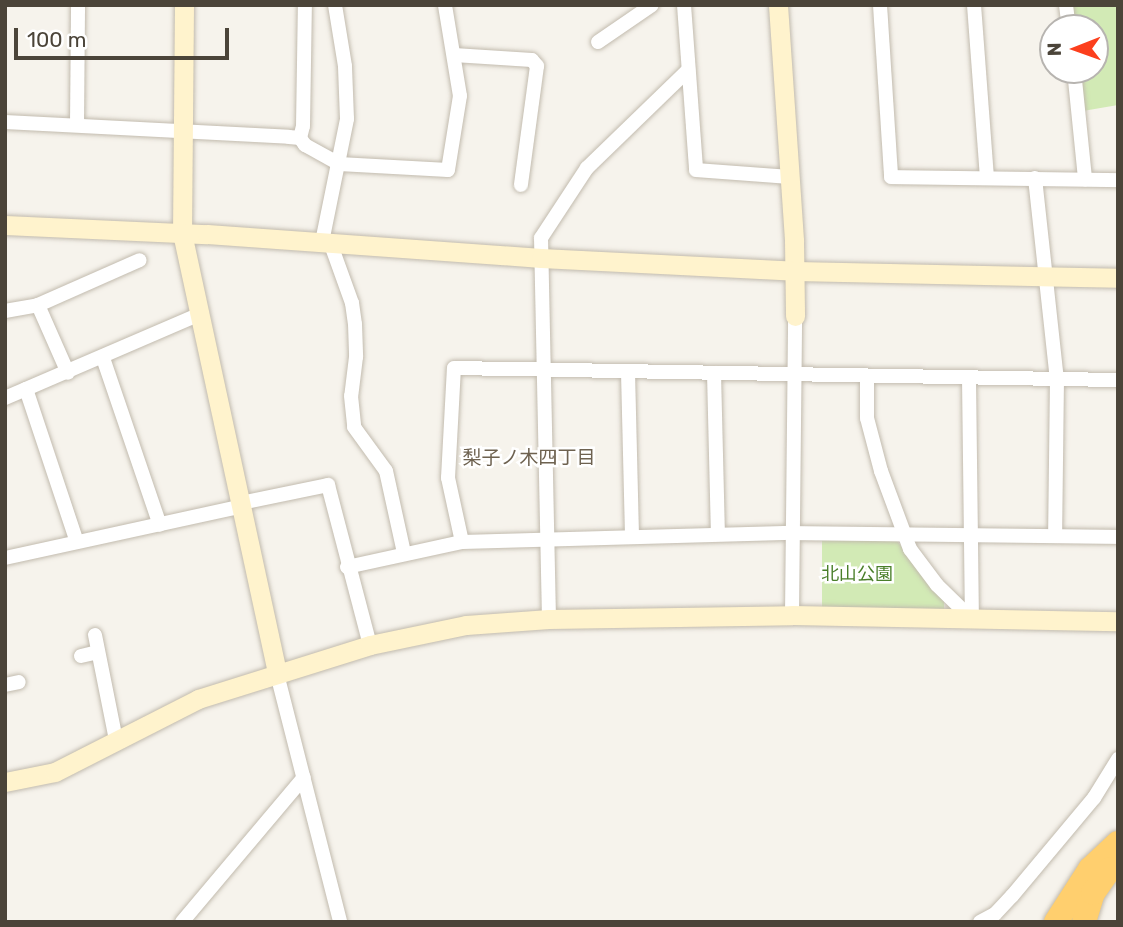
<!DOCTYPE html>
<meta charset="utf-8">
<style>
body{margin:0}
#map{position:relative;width:1123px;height:927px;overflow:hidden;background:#f6f3ec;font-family:Rubik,"Noto Sans JP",sans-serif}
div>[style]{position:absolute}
.green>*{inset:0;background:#d2eab5}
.roads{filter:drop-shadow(0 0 2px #c2bbae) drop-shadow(0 0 2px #c2bbae)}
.street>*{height:14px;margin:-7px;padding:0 7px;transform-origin:7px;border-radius:7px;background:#fff}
.secondary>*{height:19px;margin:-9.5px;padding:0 9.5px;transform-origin:9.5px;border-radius:9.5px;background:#fff3cd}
.highway>*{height:24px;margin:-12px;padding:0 12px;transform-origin:12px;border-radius:12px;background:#ffcf6e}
span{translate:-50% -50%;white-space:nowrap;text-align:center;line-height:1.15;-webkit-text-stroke:5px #fff;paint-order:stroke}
.park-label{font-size:18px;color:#4a7f2a}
.neighbourhood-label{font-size:19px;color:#6e6250}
.frame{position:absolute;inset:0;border:7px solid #4b4439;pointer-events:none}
.north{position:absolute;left:1039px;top:14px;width:70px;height:70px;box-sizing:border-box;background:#fff;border:2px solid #b7b4b0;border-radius:50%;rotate:269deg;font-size:19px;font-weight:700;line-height:28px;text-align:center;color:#4b4439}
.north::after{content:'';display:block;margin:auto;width:24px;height:32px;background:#fc3f1d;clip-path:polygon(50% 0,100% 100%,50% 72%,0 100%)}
.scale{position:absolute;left:14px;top:28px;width:215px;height:32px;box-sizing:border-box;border:4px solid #4b4439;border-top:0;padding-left:9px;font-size:21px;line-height:24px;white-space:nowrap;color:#4b4439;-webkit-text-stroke:5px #fff;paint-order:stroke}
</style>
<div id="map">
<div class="green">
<div style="clip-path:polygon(1073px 5px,1118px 5px,1118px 105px,1083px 111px,1079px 70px,1095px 70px,1095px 28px,1075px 28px)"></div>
<div style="clip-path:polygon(822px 540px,897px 541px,944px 599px,944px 609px,822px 607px)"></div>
</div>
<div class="roads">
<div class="street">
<div style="left:684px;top:5px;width:165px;rotate:85.8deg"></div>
<div style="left:696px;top:170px;width:94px;rotate:4.3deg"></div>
<div style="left:880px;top:5px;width:172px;rotate:86.3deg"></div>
<div style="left:891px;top:177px;width:227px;rotate:0.8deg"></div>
<div style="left:974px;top:5px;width:172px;rotate:85.7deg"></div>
<div style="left:1066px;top:5px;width:23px;rotate:83deg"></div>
<div style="left:598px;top:42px;width:65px;rotate:-34.4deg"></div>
<div style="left:454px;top:55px;width:78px;rotate:3.7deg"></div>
<div style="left:532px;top:60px;width:8px;rotate:50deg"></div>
<div style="left:537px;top:66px;width:120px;rotate:97.7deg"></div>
<div style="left:1074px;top:70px;width:110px;rotate:84.2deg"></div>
<div style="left:5px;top:122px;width:284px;rotate:3deg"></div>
<div style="left:289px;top:137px;width:11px;rotate:5deg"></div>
<div style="left:300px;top:138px;width:9px;rotate:54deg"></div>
<div style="left:305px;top:145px;width:39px;rotate:29deg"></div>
<div style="left:339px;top:164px;width:109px;rotate:3.2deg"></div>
<div style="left:448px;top:170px;width:75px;rotate:-80.8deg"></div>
<div style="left:460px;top:96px;width:92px;rotate:-99.4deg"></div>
<div style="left:77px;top:125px;width:120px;rotate:-89.5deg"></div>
<div style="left:300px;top:138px;width:12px;rotate:-76deg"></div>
<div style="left:303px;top:126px;width:121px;rotate:-89.1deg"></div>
<div style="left:1035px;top:178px;width:202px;rotate:83.8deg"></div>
<div style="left:1057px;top:379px;width:157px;rotate:90.7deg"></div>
<div style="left:322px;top:242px;width:126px;rotate:-78.5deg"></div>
<div style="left:347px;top:119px;width:53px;rotate:-92.2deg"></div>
<div style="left:345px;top:66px;width:62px;rotate:-99.3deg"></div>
<div style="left:330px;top:242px;width:65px;rotate:70.2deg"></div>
<div style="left:352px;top:303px;width:21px;rotate:82deg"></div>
<div style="left:355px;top:324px;width:33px;rotate:88deg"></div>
<div style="left:356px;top:357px;width:39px;rotate:97deg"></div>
<div style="left:351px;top:396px;width:31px;rotate:84deg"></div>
<div style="left:354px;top:427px;width:54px;rotate:54deg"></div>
<div style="left:386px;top:471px;width:84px;rotate:77.6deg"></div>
<div style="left:38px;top:305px;width:74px;rotate:66.2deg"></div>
<div style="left:5px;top:311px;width:34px;rotate:-10deg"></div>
<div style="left:38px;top:305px;width:111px;rotate:-23.8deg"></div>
<div style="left:103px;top:358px;width:176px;rotate:71.2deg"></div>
<div style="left:628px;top:372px;width:164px;rotate:88.6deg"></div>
<div style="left:714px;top:373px;width:161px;rotate:88.6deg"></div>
<div style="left:867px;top:376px;width:42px;rotate:90deg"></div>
<div style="left:867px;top:418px;width:55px;rotate:75.2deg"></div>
<div style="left:881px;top:471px;width:83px;rotate:69.6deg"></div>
<div style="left:910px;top:549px;width:45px;rotate:53.1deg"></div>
<div style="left:937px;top:585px;width:49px;rotate:44.2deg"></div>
<div style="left:969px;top:378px;width:241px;rotate:89.3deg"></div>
<div style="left:26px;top:389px;width:161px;rotate:71.6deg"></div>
<div style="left:5px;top:398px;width:212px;rotate:-23.3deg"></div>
<div style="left:462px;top:542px;width:66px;rotate:-102.3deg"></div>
<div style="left:448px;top:478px;width:110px;rotate:-86.9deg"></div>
<div style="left:454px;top:368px;width:664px;rotate:1.04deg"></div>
<div style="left:5px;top:558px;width:235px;rotate:-12.3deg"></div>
<div style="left:235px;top:508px;width:8px;rotate:-40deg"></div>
<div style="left:241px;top:503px;width:89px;rotate:-11.7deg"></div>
<div style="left:328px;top:485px;width:165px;rotate:75.3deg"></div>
<div style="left:347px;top:567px;width:118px;rotate:-12.3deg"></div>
<div style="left:462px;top:542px;width:331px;rotate:-1.6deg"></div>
<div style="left:793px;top:533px;width:325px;rotate:0.7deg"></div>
<div style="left:792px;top:615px;width:299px;rotate:-89.4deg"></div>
<div style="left:549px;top:619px;width:381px;rotate:-91.2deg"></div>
<div style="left:541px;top:238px;width:84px;rotate:-56.7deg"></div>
<div style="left:587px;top:168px;width:141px;rotate:-44.1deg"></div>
<div style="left:95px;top:635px;width:107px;rotate:78.7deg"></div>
<div style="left:81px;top:656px;width:17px;rotate:-13deg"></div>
<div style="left:277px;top:674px;width:256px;rotate:75.7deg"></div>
<div style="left:5px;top:685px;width:14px;rotate:-12deg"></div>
<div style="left:182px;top:922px;width:189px;rotate:-49.9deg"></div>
<div style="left:980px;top:922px;width:17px;rotate:-28deg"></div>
<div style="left:995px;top:914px;width:25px;rotate:-47deg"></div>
<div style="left:1012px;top:896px;width:128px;rotate:-50.1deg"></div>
<div style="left:1094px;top:798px;width:46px;rotate:-58.4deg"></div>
</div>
<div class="secondary">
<div style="left:184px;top:5px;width:228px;rotate:90.5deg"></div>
<div style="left:182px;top:233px;width:451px;rotate:77.8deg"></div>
<div style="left:778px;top:5px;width:237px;rotate:86.1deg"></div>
<div style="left:794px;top:241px;width:75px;rotate:89.2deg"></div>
<div style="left:5px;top:225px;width:202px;rotate:2.6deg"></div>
<div style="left:207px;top:234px;width:335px;rotate:4.1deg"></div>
<div style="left:541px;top:258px;width:254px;rotate:2.9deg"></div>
<div style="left:795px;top:271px;width:323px;rotate:1.2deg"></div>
<div style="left:5px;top:782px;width:51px;rotate:-11.3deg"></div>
<div style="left:55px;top:772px;width:161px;rotate:-27deg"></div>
<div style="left:198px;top:699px;width:180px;rotate:-17.4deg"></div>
<div style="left:370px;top:645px;width:98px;rotate:-11.8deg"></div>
<div style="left:466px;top:625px;width:83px;rotate:-4.1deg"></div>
<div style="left:549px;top:619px;width:243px;rotate:-0.9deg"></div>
<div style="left:792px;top:615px;width:326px;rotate:1.1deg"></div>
</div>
<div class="highway">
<div style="left:1056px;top:922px;width:63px;rotate:-57.3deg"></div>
<div style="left:1090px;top:869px;width:38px;rotate:-43deg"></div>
<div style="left:1084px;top:922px;width:30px;rotate:-73deg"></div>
<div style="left:1093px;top:893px;width:29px;rotate:-55deg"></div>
</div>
</div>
<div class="park-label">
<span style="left:857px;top:574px">北山公園</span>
</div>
<div class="neighbourhood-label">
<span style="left:529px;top:458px">梨子ノ木四丁目</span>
</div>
<div class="frame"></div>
<div class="north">N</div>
<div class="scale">100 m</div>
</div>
